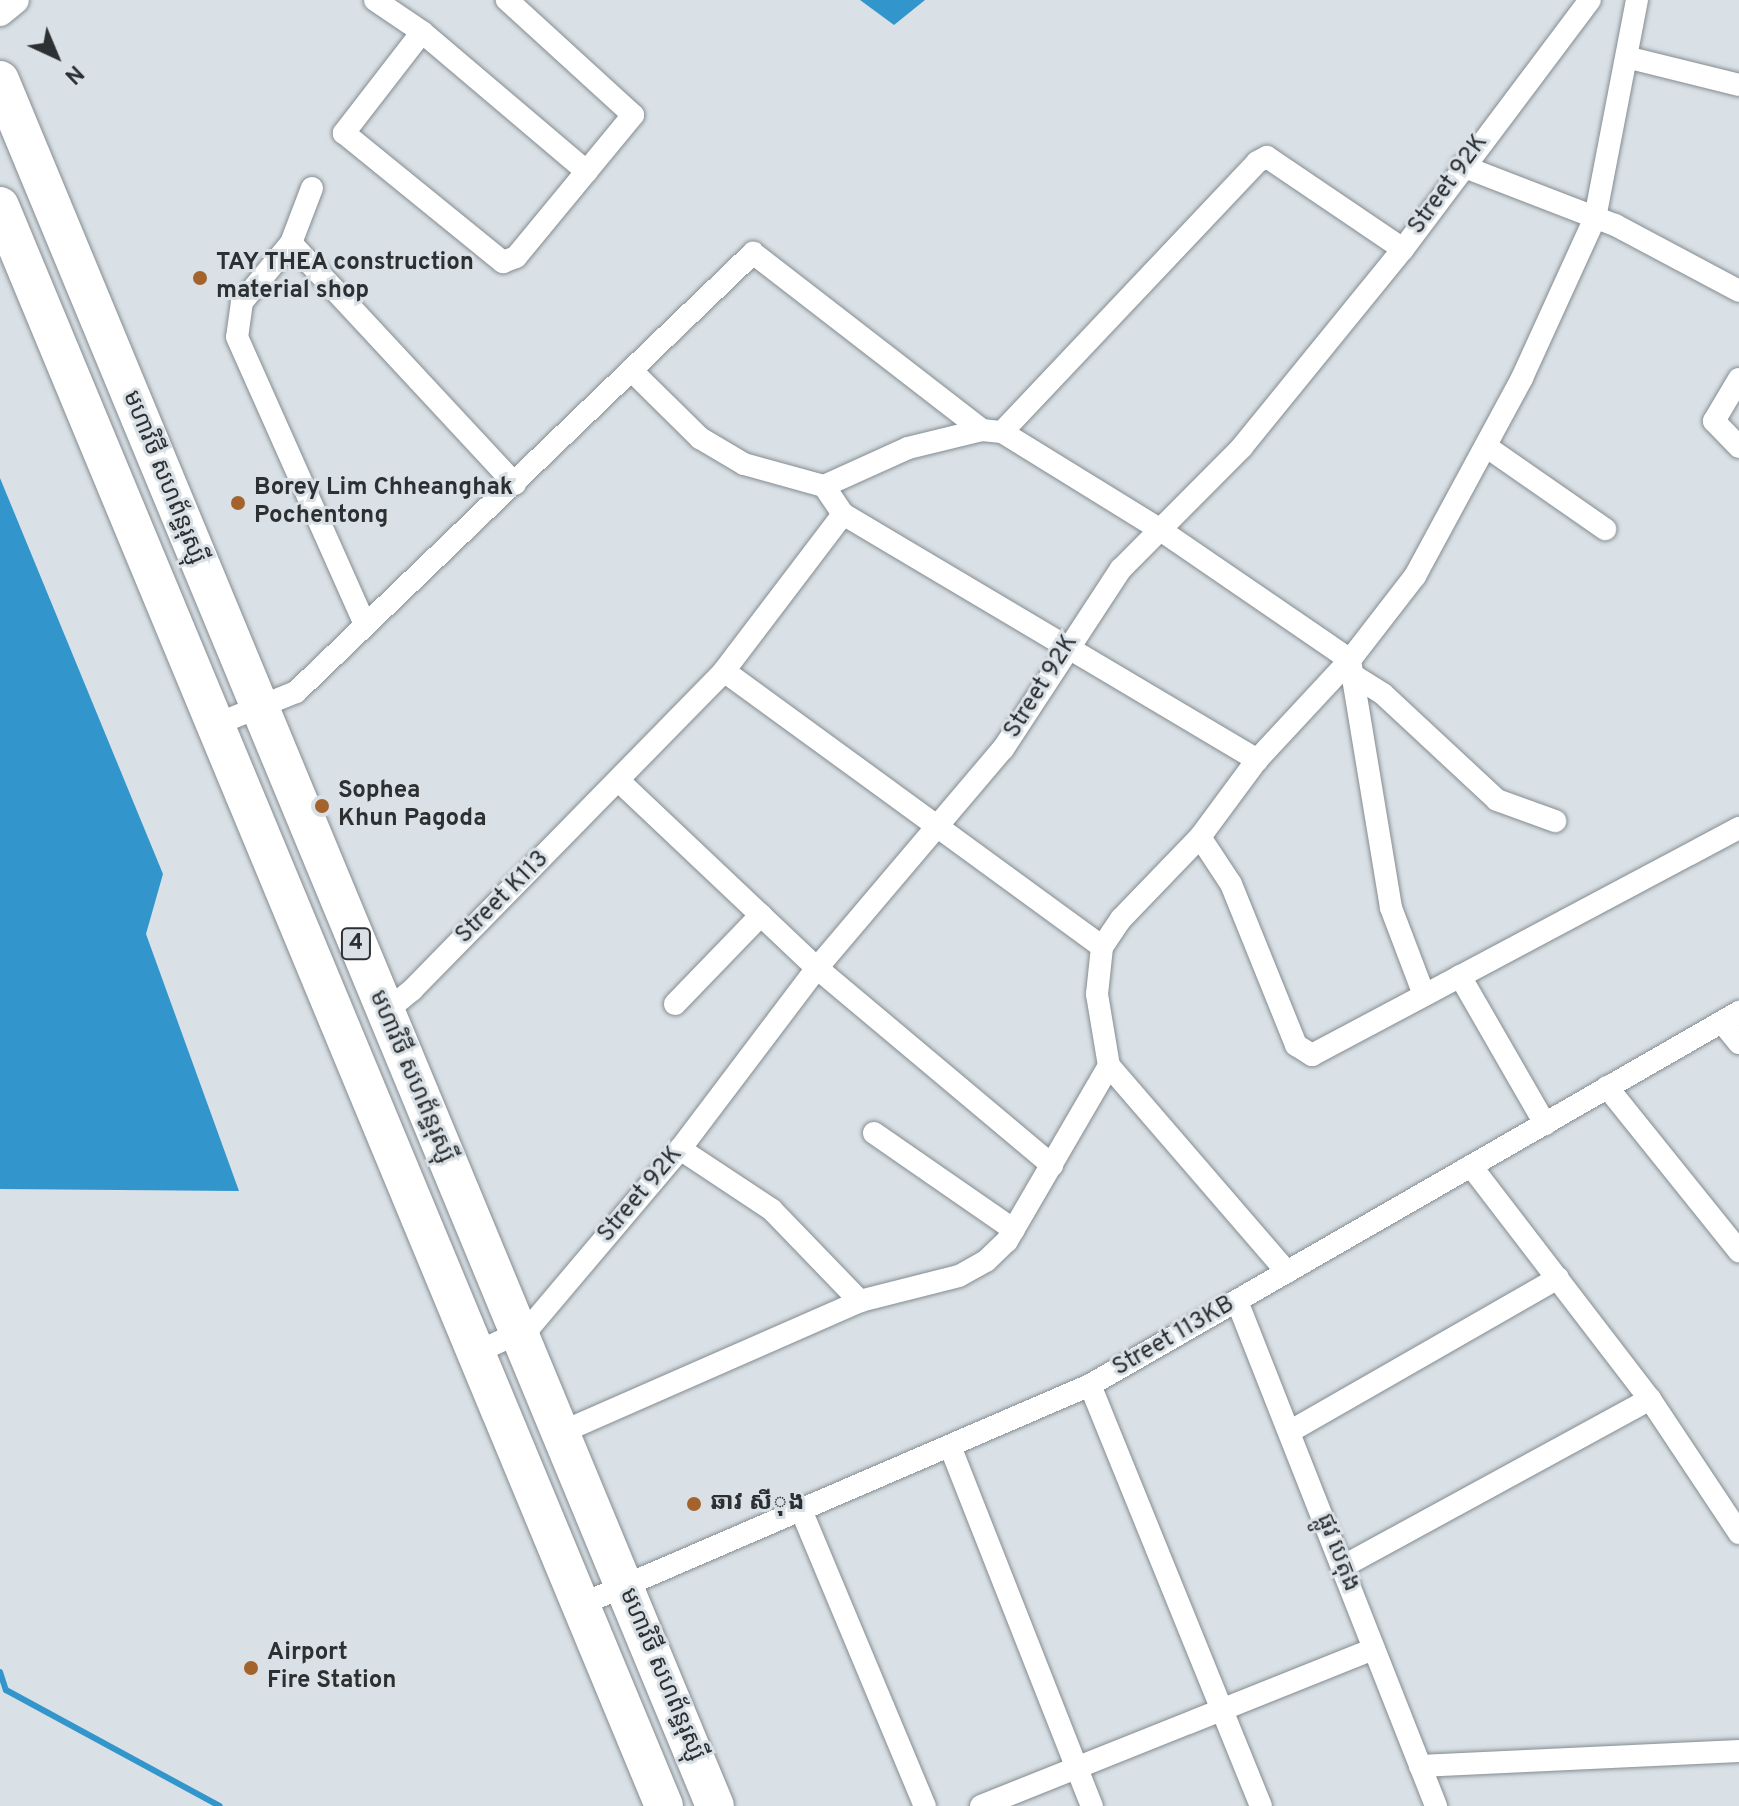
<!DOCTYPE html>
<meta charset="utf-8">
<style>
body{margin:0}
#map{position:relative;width:1739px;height:1806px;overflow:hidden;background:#d9e1e6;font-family:Overpass,"Noto Sans Khmer",sans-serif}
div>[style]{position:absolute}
.water>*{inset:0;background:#3296cc}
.stream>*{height:6px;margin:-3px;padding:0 3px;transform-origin:3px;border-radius:3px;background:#3296cc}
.roads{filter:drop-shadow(0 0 2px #858c91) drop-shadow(0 0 2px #858c91)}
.minor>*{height:22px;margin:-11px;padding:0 11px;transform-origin:11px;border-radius:11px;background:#fff}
.tertiary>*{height:28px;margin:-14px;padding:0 14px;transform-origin:14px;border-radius:14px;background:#fff}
.trunk>*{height:38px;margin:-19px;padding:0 19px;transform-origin:19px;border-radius:19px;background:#fff}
.dots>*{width:22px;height:22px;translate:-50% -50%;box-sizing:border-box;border:4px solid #d9e1e6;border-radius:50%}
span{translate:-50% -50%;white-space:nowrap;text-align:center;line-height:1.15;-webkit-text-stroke:6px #d9e1e6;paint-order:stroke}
.shield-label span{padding:2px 6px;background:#d9e1e6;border:2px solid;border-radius:6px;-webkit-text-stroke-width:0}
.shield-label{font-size:22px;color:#2d3032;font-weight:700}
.street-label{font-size:24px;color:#2d3032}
.poi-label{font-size:24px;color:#2d3032;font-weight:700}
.left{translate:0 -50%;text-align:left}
.north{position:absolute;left:16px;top:16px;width:80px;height:80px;-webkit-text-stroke:6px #d9e1e6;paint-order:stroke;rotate:136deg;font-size:22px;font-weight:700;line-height:32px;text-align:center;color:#2d3032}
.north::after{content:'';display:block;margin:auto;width:28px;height:36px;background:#2d3032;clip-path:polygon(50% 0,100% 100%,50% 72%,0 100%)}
</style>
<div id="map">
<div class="water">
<div style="clip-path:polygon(860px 0,925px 0,894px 25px)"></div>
<div style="clip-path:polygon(0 478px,163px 874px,146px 934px,239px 1191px,0 1189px)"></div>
</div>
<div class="stream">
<div style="left:0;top:1672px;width:19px;rotate:72deg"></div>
<div style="left:6px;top:1690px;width:243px;rotate:28.5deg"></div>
</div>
<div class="roads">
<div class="minor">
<div style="left:375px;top:0;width:57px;rotate:34.2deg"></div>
<div style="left:422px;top:32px;width:216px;rotate:40.3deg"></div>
<div style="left:422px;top:32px;width:128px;rotate:127.7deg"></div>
<div style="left:344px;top:133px;width:205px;rotate:39.1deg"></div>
<div style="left:503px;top:262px;width:14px;rotate:-21deg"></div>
<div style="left:516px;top:257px;width:184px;rotate:-50.5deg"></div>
<div style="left:633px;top:115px;width:171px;rotate:-137.6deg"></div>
<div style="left:1630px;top:58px;width:112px;rotate:13.9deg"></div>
<div style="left:1462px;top:166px;width:164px;rotate:21.1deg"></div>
<div style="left:1615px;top:225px;width:140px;rotate:28deg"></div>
<div style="left:312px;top:188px;width:59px;rotate:110.9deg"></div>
<div style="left:291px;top:243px;width:77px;rotate:129.7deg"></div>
<div style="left:242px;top:302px;width:35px;rotate:98deg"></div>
<div style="left:237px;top:337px;width:315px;rotate:66deg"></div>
<div style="left:291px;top:243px;width:329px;rotate:47.1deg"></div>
<div style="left:631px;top:370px;width:97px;rotate:44.6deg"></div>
<div style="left:700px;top:438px;width:51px;rotate:30.6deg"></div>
<div style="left:744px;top:464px;width:83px;rotate:15.4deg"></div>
<div style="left:824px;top:486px;width:92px;rotate:-24.3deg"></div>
<div style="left:908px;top:448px;width:76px;rotate:-13.7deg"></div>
<div style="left:982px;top:430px;width:20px;rotate:6deg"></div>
<div style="left:1002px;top:432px;width:185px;rotate:31.7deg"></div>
<div style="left:1159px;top:529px;width:232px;rotate:34.4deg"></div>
<div style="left:1350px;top:660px;width:251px;rotate:80.6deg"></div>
<div style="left:1391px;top:908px;width:93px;rotate:69.2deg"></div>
<div style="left:1739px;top:379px;width:49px;rotate:120.8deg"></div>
<div style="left:1714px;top:421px;width:36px;rotate:46deg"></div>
<div style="left:1002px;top:432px;width:371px;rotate:-46.6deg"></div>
<div style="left:1257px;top:162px;width:11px;rotate:-27deg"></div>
<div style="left:1267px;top:157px;width:164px;rotate:34.1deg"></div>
<div style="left:1487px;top:447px;width:144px;rotate:34.8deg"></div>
<div style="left:824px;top:486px;width:34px;rotate:56deg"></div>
<div style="left:843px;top:514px;width:482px;rotate:30.7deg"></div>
<div style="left:724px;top:671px;width:468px;rotate:36.1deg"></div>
<div style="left:1356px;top:677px;width:32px;rotate:32deg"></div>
<div style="left:1383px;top:694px;width:156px;rotate:42.9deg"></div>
<div style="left:1497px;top:800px;width:62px;rotate:19.9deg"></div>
<div style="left:215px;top:725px;width:87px;rotate:-22.2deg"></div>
<div style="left:296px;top:692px;width:634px;rotate:-43.85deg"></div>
<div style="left:753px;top:253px;width:289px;rotate:37.7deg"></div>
<div style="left:619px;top:781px;width:272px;rotate:43.4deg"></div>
<div style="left:817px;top:968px;width:307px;rotate:40deg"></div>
<div style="left:1200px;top:837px;width:56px;rotate:56.6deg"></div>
<div style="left:1231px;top:884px;width:174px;rotate:68deg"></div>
<div style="left:1296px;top:1045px;width:19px;rotate:32deg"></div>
<div style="left:1312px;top:1055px;width:484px;rotate:-28deg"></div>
<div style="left:1460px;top:976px;width:171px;rotate:60.1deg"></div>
<div style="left:675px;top:1004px;width:124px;rotate:-46deg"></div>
<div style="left:385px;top:1012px;width:35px;rotate:-39deg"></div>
<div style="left:412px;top:990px;width:446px;rotate:-45.6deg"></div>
<div style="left:724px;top:671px;width:197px;rotate:-52.8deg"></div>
<div style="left:1722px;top:1022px;width:27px;rotate:51deg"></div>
<div style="left:1607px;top:1087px;width:211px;rotate:51.2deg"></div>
<div style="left:874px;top:1133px;width:170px;rotate:34.7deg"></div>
<div style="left:680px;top:1149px;width:110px;rotate:33.5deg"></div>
<div style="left:772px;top:1210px;width:127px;rotate:46deg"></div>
<div style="left:1471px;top:1166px;width:294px;rotate:52.5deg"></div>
<div style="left:1650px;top:1399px;width:161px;rotate:56.4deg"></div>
<div style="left:1287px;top:1272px;width:272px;rotate:-130.8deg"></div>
<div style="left:1109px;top:1066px;width:73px;rotate:-99.5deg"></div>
<div style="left:1097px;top:994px;width:47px;rotate:-83.9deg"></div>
<div style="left:1102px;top:947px;width:34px;rotate:-56deg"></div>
<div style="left:1121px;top:919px;width:114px;rotate:-46.1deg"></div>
<div style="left:1200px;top:837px;width:96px;rotate:-53.5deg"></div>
<div style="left:1257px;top:760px;width:137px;rotate:-47.1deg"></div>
<div style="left:1350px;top:660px;width:106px;rotate:-52.3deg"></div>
<div style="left:1415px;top:576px;width:225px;rotate:-61.6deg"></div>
<div style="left:1522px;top:378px;width:176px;rotate:-65.5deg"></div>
<div style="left:1595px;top:218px;width:222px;rotate:-79.1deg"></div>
<div style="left:1237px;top:1301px;width:543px;rotate:68.49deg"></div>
<div style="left:475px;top:1353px;width:60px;rotate:-24.8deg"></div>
<div style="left:529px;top:1328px;width:234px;rotate:-49.8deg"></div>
<div style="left:680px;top:1149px;width:227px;rotate:-52.9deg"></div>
<div style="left:817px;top:968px;width:287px;rotate:-49.7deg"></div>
<div style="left:1003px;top:749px;width:215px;rotate:-56.8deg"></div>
<div style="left:1121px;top:569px;width:172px;rotate:-45.2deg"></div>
<div style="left:1242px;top:447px;width:255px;rotate:-50.9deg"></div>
<div style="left:1403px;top:249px;width:311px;rotate:-53.1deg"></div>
<div style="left:1090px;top:1385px;width:454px;rotate:67.9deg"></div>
<div style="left:1289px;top:1432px;width:310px;rotate:-29.8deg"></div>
<div style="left:560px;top:1433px;width:328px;rotate:-23.7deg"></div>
<div style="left:860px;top:1301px;width:102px;rotate:-14.2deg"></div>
<div style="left:959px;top:1276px;width:31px;rotate:-29deg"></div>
<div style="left:986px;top:1261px;width:29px;rotate:-44deg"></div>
<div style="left:1007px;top:1241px;width:203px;rotate:-59.8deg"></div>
<div style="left:950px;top:1446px;width:387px;rotate:68.5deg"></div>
<div style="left:801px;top:1510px;width:321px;rotate:67.3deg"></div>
<div style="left:1342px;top:1567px;width:351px;rotate:-28.6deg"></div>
<div style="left:580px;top:1605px;width:555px;rotate:-23.33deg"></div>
<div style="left:1090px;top:1385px;width:749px;rotate:-29.89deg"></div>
<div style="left:1420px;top:1766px;width:319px;rotate:-2.7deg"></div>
<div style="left:981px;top:1806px;width:423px;rotate:-21.8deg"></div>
</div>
<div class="tertiary">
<div style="left:0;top:12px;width:19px;rotate:-39deg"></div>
</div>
<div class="trunk">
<div style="left:0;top:80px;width:1868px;rotate:67.5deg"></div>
<div style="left:0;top:206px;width:1732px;rotate:67.46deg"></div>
</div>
</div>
<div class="dots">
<div style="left:200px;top:278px;background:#a4632d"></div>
<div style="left:238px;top:503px;background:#a4632d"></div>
<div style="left:322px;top:806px;background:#a4632d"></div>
<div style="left:694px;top:1504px;background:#a4632d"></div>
<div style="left:251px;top:1668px;background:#a4632d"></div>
</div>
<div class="shield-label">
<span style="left:356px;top:944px">4</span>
</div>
<div class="street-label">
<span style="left:1449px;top:185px;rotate:-54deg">Street 92K</span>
<span style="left:163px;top:478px;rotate:68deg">មហាវិថី សហព័ន្ធរុស្ស៊ី</span>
<span style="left:1042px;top:687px;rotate:-58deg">Street 92K</span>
<span style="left:503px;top:898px;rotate:-45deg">Street K113</span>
<span style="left:411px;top:1077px;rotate:67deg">មហាវិថី សហព័ន្ធរុស្ស៊ី</span>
<span style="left:641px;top:1195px;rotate:-50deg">Street 92K</span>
<span style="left:1174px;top:1337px;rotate:-30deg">Street 113KB</span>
<span style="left:1337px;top:1553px;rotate:69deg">ផ្លូវ បេតុង</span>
<span style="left:661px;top:1675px;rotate:67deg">មហាវិថី សហព័ន្ធរុស្ស៊ី</span>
</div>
<div class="poi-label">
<span class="left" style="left:216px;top:278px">TAY THEA construction<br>material shop</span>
<span class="left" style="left:254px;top:503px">Borey Lim Chheanghak<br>Pochentong</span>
<span class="left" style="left:338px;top:806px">Sophea<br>Khun Pagoda</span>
<span class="left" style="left:710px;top:1504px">ឆាវ សីុង</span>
<span class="left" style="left:267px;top:1668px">Airport<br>Fire Station</span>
</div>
<div class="north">N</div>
</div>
